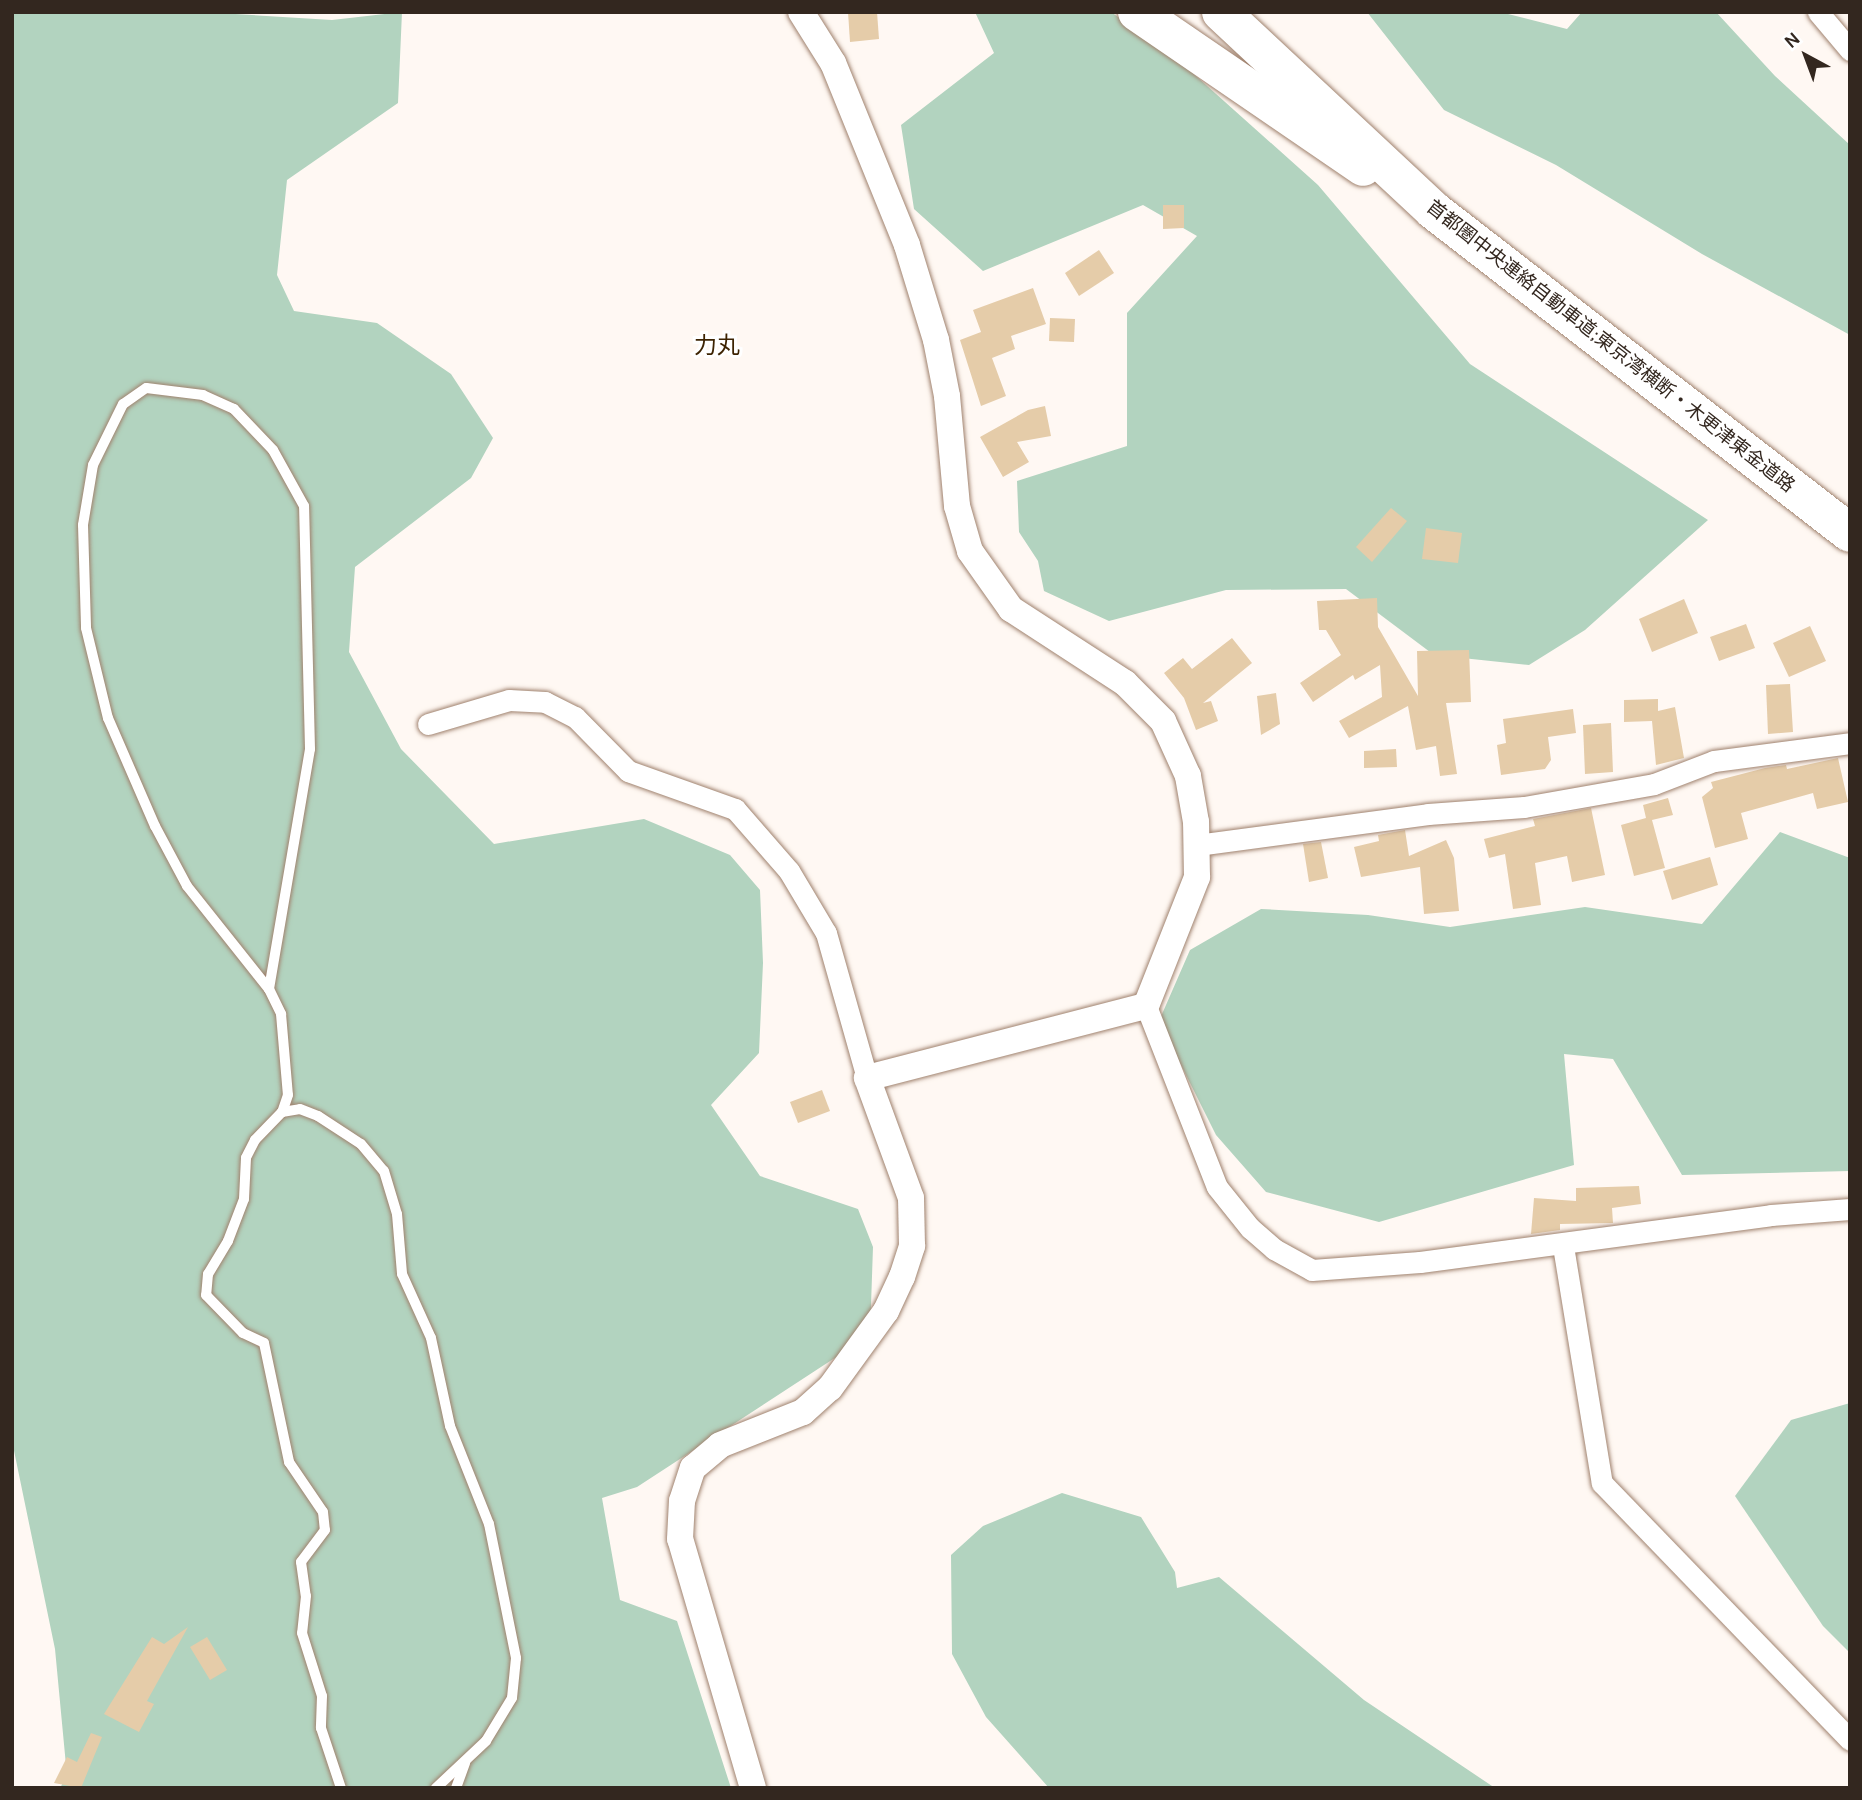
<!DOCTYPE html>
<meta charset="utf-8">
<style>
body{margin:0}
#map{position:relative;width:1862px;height:1800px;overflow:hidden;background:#fff8f3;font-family:Karla,"Noto Sans JP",sans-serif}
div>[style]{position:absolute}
.green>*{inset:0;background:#b2d3bf}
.building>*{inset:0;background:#e5cca9}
.roads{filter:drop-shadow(0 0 2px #a0826e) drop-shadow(0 0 2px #a0826e)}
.service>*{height:10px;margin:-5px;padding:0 5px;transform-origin:5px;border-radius:5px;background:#fff}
.minor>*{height:21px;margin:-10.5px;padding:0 10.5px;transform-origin:10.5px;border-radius:10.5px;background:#fff}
.tertiary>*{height:26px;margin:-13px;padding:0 13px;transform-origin:13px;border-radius:13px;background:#fff}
.motorway>*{height:38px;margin:-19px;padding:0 19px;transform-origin:19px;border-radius:19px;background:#fff}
span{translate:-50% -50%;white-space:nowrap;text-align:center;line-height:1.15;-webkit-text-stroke:6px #fff;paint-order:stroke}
.street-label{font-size:19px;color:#33271f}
.quarter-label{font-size:23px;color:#3d2302}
.frame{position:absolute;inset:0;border:14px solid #33271f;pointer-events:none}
.north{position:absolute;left:1771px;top:21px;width:70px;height:70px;-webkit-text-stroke:5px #fff;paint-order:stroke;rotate:319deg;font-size:19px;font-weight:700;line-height:28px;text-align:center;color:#33271f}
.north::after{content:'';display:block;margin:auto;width:24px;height:32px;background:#33271f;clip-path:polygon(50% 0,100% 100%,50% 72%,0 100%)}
</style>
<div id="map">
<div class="green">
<div style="clip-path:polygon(12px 12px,203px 12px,332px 20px,402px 12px,398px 103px,287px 180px,277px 275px,294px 311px,377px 323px,451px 374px,493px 438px,471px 478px,355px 567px,349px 652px,401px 749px,494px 844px,644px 819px,730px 855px,760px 890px,763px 963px,759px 1053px,711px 1105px,760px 1176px,858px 1209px,873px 1247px,870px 1335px,637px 1487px,602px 1498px,620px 1600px,677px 1621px,731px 1788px,60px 1788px,67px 1776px,55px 1649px,12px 1441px)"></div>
<div style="clip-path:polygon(975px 12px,1111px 12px,1177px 59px,1318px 185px,1470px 364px,1708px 520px,1585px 630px,1529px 665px,1434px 655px,1346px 589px,1226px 590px,1109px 621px,1044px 591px,1038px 561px,1019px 532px,1017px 481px,1127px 446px,1127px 313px,1197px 236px,1143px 205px,983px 271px,914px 209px,901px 125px,994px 53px)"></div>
<div style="clip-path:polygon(1367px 12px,1500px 12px,1567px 29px,1582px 12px,1716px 12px,1775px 76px,1850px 145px,1850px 335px,1702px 254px,1556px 165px,1444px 110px)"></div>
<div style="clip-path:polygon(1780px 832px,1850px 858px,1850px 1171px,1682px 1175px,1613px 1059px,1564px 1054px,1574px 1165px,1379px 1222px,1266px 1192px,1216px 1135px,1159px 1021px,1190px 950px,1261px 909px,1368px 915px,1450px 927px,1585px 907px,1702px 924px)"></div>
<div style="clip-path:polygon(1850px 1403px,1850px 1653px,1823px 1626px,1735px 1496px,1791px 1420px)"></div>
<div style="clip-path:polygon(1062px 1493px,1141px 1517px,1175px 1572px,1177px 1588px,1219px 1577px,1364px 1700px,1495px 1788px,1049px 1788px,986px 1717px,952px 1654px,951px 1555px,983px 1526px)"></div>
</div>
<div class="building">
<div style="clip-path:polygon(848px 12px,877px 12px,879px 39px,850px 42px)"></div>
<div style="clip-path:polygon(1163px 205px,1184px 205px,1184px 228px,1163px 229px)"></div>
<div style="clip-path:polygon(1099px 250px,1114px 273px,1079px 296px,1065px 273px)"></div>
<div style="clip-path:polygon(1033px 288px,1046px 324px,1011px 336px,1015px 349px,992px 358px,1006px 396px,981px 406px,960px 340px,981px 332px,973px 310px)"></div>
<div style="clip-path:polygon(1050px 318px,1075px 319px,1074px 342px,1049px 341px)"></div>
<div style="clip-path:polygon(1045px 406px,1051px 436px,1017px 442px,1029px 462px,1003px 477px,980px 437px,1028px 410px)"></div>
<div style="clip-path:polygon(1391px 508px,1407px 521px,1372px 562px,1356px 547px)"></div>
<div style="clip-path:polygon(1426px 528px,1462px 533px,1458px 563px,1422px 559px)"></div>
<div style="clip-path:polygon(1377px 598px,1378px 627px,1418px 696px,1417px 651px,1469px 650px,1471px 702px,1446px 703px,1457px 774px,1440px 776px,1436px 746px,1416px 750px,1408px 706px,1349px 738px,1339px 721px,1382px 697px,1380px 665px,1355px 680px,1353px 675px,1313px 702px,1300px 683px,1341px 655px,1326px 630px,1319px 630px,1317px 601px)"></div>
<div style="clip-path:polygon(1684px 599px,1698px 633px,1652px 652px,1639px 619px)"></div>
<div style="clip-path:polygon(1746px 624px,1755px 648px,1719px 661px,1710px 637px)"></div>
<div style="clip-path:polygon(1810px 626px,1826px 661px,1789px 677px,1773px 643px)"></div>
<div style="clip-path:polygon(1232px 638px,1252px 663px,1203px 703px,1211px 701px,1218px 721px,1196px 730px,1184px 698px,1164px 673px,1183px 658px,1192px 669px)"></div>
<div style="clip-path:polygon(1790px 684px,1793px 732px,1768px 734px,1766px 685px)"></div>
<div style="clip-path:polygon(1276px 693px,1280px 724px,1261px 735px,1257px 696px)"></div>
<div style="clip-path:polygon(1658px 699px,1658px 711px,1675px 707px,1684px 758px,1656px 765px,1652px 721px,1624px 722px,1624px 700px)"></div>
<div style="clip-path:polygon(1573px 709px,1576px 733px,1548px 737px,1551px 760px,1545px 769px,1501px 775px,1497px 745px,1506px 743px,1503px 719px)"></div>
<div style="clip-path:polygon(1611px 723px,1613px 772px,1585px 774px,1583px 725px)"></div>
<div style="clip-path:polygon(1396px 749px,1397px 767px,1364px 768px,1364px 751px)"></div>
<div style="clip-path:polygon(1838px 758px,1848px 802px,1817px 809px,1813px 793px,1741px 813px,1748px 839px,1715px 848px,1702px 797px,1713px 788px,1711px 782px,1765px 768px,1786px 765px,1787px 769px)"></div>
<div style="clip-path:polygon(1668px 798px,1673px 815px,1652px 820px,1665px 868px,1634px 876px,1621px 825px,1646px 818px,1643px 805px)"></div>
<div style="clip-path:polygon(1591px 808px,1605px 875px,1572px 882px,1567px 856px,1535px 863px,1541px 905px,1513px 909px,1505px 854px,1489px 858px,1484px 839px,1535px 826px,1533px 819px)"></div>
<div style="clip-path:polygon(1405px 830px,1409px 856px,1446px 840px,1454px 858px,1459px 911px,1424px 914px,1420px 867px,1361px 877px,1354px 847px,1379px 841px,1378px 835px)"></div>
<div style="clip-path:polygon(1321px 842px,1328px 878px,1309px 882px,1303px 844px)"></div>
<div style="clip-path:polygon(1710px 857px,1718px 885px,1672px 900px,1663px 871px)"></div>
<div style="clip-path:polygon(822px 1090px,830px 1111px,798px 1123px,790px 1102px)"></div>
<div style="clip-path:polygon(1639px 1186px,1641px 1204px,1612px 1208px,1613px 1223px,1560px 1224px,1560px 1230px,1531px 1234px,1534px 1198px,1576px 1201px,1576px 1188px)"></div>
<div style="clip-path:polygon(188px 1627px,147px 1701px,154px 1704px,139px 1732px,104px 1714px,152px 1637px,164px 1644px)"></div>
<div style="clip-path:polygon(207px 1637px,227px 1670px,210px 1680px,190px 1647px)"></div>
<div style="clip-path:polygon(91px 1733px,102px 1737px,81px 1788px,54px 1783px,67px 1757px,77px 1762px)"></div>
</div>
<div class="roads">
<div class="service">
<div style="left:269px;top:989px;width:243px;rotate:-80.3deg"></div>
<div style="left:310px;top:749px;width:243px;rotate:-91.4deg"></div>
<div style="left:304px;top:506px;width:64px;rotate:-119deg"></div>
<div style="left:273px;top:450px;width:57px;rotate:-133.6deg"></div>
<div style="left:234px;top:409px;width:34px;rotate:-156deg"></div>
<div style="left:203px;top:395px;width:57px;rotate:-173deg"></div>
<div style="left:146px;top:388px;width:28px;rotate:145deg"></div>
<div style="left:123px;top:404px;width:68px;rotate:116.2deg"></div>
<div style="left:93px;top:465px;width:61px;rotate:99.5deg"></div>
<div style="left:83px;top:525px;width:103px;rotate:88.3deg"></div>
<div style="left:86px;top:628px;width:93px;rotate:76.3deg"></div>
<div style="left:108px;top:718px;width:118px;rotate:66.5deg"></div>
<div style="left:155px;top:826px;width:68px;rotate:61.9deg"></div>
<div style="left:187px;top:886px;width:132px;rotate:51.5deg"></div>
<div style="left:269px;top:989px;width:28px;rotate:64deg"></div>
<div style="left:281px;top:1014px;width:81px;rotate:85.1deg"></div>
<div style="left:288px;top:1095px;width:18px;rotate:109deg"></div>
<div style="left:282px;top:1112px;width:39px;rotate:134deg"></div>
<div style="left:255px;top:1140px;width:20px;rotate:117deg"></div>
<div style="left:246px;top:1158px;width:41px;rotate:92.8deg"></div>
<div style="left:244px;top:1199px;width:45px;rotate:110.9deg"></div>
<div style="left:228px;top:1241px;width:39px;rotate:121deg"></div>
<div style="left:208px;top:1274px;width:21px;rotate:95deg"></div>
<div style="left:206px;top:1295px;width:53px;rotate:45.8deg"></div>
<div style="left:243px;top:1333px;width:23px;rotate:25deg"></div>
<div style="left:264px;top:1343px;width:122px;rotate:78.1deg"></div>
<div style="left:289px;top:1462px;width:60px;rotate:55.8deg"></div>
<div style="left:323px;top:1512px;width:18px;rotate:84deg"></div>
<div style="left:325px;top:1530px;width:40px;rotate:127deg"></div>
<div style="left:301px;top:1562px;width:34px;rotate:82deg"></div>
<div style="left:306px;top:1596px;width:37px;rotate:96deg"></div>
<div style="left:302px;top:1633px;width:66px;rotate:72.4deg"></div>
<div style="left:322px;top:1696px;width:32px;rotate:92deg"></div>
<div style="left:321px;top:1728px;width:63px;rotate:71.6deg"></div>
<div style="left:282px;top:1112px;width:18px;rotate:-9deg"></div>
<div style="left:300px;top:1109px;width:19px;rotate:21deg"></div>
<div style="left:318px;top:1116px;width:51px;rotate:33.1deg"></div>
<div style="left:361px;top:1144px;width:35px;rotate:50deg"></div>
<div style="left:384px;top:1171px;width:45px;rotate:73.2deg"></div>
<div style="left:397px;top:1214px;width:60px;rotate:85.2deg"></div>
<div style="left:402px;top:1274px;width:70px;rotate:65.6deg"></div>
<div style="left:431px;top:1338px;width:90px;rotate:77.8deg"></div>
<div style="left:450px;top:1426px;width:105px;rotate:68.3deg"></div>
<div style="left:489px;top:1524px;width:137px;rotate:78.6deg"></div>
<div style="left:516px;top:1658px;width:40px;rotate:95.7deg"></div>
<div style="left:512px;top:1698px;width:50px;rotate:121.2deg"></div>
<div style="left:486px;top:1741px;width:69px;rotate:136.8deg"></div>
<div style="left:456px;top:1788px;width:27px;rotate:-70deg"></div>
</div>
<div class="minor">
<div style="left:1818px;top:12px;width:50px;rotate:49.9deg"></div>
<div style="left:428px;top:724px;width:84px;rotate:-16.5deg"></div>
<div style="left:509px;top:700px;width:36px;rotate:3deg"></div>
<div style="left:545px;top:702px;width:34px;rotate:27deg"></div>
<div style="left:575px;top:717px;width:76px;rotate:45.5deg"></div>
<div style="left:628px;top:771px;width:114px;rotate:19.6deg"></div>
<div style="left:735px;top:809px;width:82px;rotate:48.9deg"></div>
<div style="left:789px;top:871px;width:72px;rotate:59.2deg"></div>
<div style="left:826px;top:933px;width:151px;rotate:74.2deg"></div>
<div style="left:1197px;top:845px;width:233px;rotate:-7.6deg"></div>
<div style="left:1428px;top:814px;width:96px;rotate:-4.2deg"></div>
<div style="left:1524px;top:807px;width:132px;rotate:-10deg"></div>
<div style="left:1654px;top:784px;width:64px;rotate:-21deg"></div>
<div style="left:1714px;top:761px;width:137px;rotate:-7.5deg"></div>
<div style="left:1146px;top:1006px;width:194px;rotate:68.6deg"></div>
<div style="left:1217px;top:1187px;width:53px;rotate:51.2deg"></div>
<div style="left:1250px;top:1228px;width:32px;rotate:41deg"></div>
<div style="left:1274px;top:1249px;width:43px;rotate:28.9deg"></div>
<div style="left:1312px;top:1270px;width:108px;rotate:-4.2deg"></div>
<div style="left:1420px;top:1262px;width:354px;rotate:-7.6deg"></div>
<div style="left:1771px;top:1215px;width:79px;rotate:-4.3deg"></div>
<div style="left:1563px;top:1246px;width:240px;rotate:80.7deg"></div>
<div style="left:1602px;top:1483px;width:357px;rotate:46deg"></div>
</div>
<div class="tertiary">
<div style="left:753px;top:1788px;width:259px;rotate:-106.3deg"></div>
<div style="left:680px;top:1539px;width:38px;rotate:-87deg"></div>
<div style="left:682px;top:1501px;width:35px;rotate:-72deg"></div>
<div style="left:693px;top:1468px;width:35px;rotate:-40deg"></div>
<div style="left:720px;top:1445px;width:89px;rotate:-21.7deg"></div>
<div style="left:803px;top:1412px;width:36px;rotate:-42deg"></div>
<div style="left:830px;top:1388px;width:95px;rotate:-54deg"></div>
<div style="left:886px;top:1311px;width:38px;rotate:-65deg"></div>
<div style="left:902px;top:1277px;width:33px;rotate:-72deg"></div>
<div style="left:912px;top:1246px;width:48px;rotate:-91.2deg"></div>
<div style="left:911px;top:1198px;width:128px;rotate:-110.1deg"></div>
<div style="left:867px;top:1078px;width:288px;rotate:-14.5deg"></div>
<div style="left:1146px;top:1006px;width:139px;rotate:-68.4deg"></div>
<div style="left:1197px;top:877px;width:55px;rotate:-91deg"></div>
<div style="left:1196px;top:822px;width:47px;rotate:-99.9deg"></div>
<div style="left:1188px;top:776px;width:60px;rotate:-114.4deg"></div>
<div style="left:1163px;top:721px;width:54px;rotate:-135deg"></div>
<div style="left:1125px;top:683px;width:136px;rotate:-147deg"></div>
<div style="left:1011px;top:609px;width:71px;rotate:-125.3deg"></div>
<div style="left:970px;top:551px;width:47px;rotate:-106.1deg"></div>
<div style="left:957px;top:506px;width:110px;rotate:-95.2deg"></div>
<div style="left:947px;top:396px;width:57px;rotate:-101.1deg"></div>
<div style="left:936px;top:340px;width:99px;rotate:-107deg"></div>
<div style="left:907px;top:245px;width:196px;rotate:-112.1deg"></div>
<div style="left:833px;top:63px;width:60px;rotate:-122.1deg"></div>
</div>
<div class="motorway">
<div style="left:1137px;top:12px;width:274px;rotate:34.4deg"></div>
<div style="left:1221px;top:12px;width:290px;rotate:43deg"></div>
<div style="left:1433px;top:210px;width:527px;rotate:37.76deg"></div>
</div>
</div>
<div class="street-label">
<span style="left:1610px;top:347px;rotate:38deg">首都圏中央連絡自動車道;東京湾横断・木更津東金道路</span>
</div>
<div class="quarter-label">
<span style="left:717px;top:346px">力丸</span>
</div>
<div class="frame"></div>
<div class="north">N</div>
</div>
